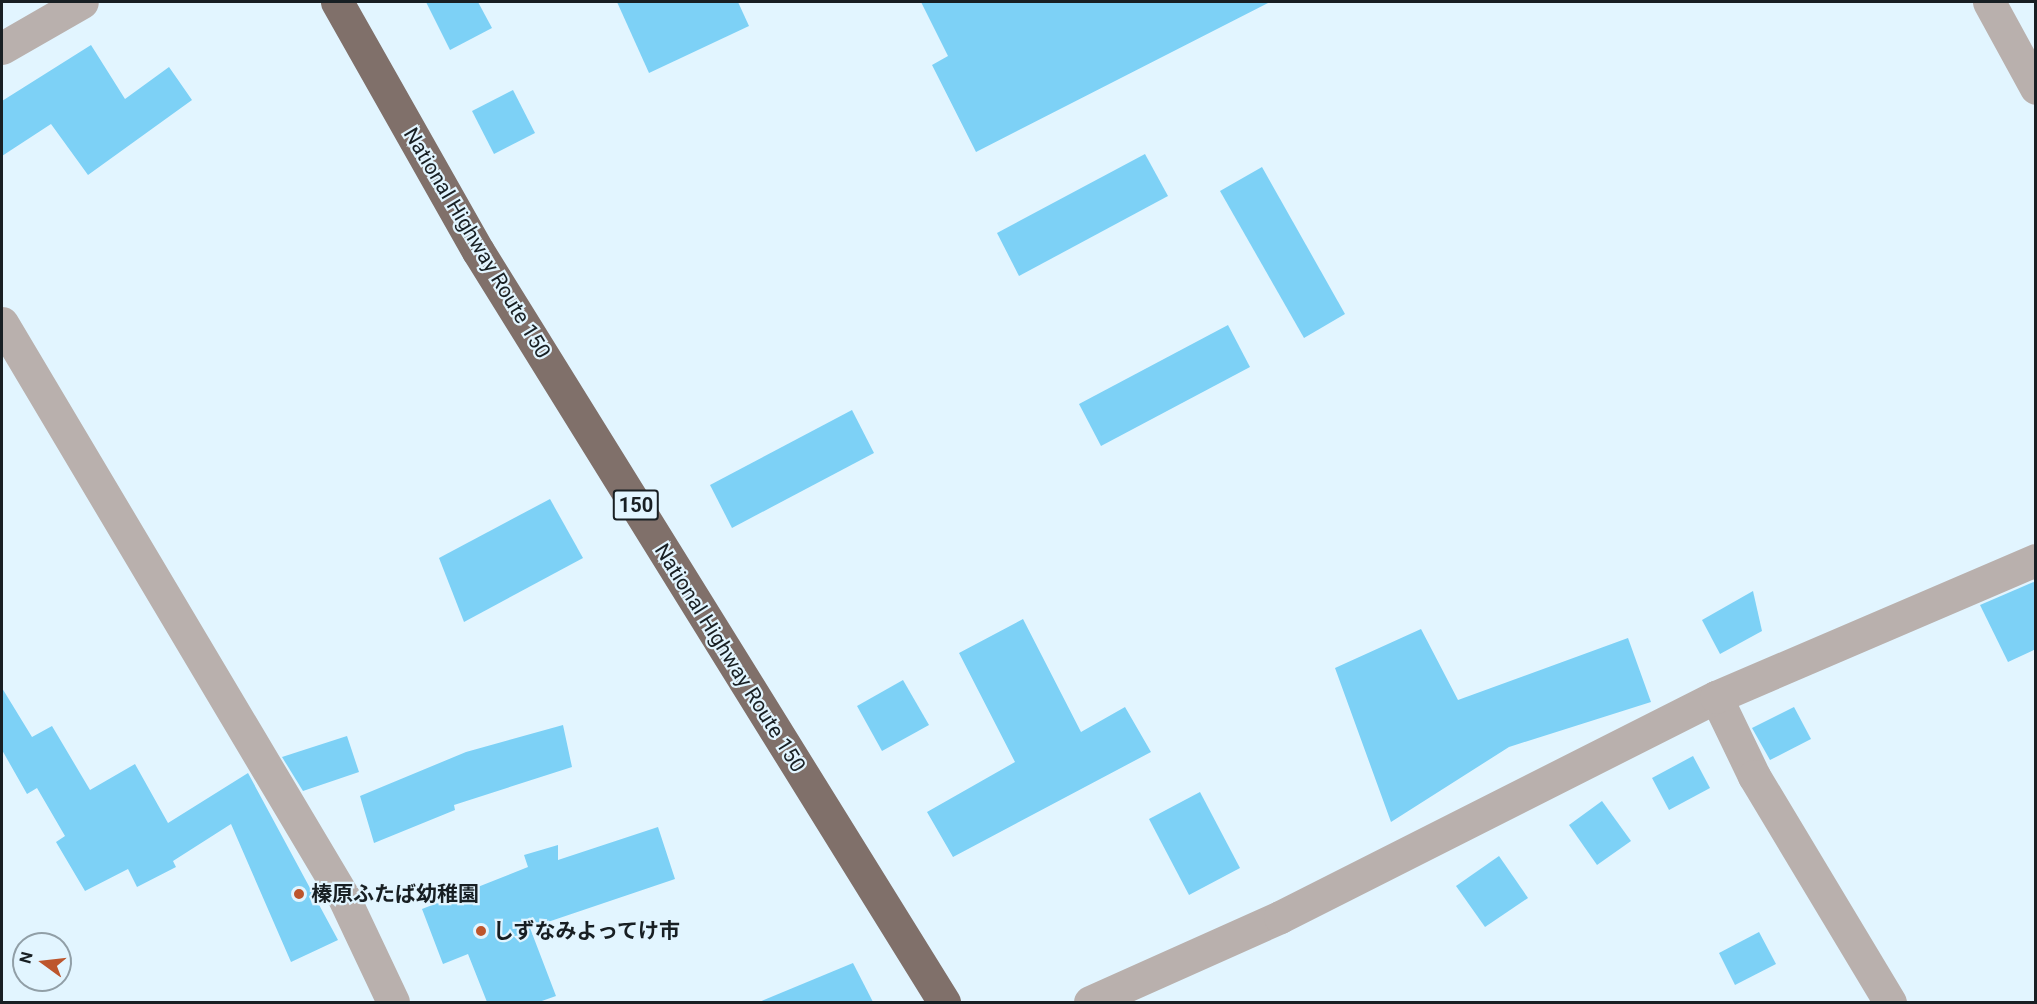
<!DOCTYPE html>
<meta charset="utf-8">
<style>
body{margin:0}
#map{position:relative;width:2037px;height:1004px;overflow:hidden;background:#e2f5ff;font-family:Roboto,"Noto Sans JP",sans-serif}
div>[style]{position:absolute}
.building>*{inset:0;background:#7dd1f6}
.minor>*{height:33px;margin:-16.5px;padding:0 16.5px;transform-origin:16.5px;border-radius:16.5px;background:#b9b0ad}
.trunk>*{height:33px;margin:-16.5px;padding:0 16.5px;transform-origin:16.5px;border-radius:16.5px;background:#80706a}
.dots>*{width:16px;height:16px;translate:-50% -50%;box-sizing:border-box;border:3px solid #e2f5ff;border-radius:50%}
span{translate:-50% -50%;white-space:nowrap;text-align:center;line-height:1.15;-webkit-text-stroke:4.5px #e2f5ff;paint-order:stroke}
.shield-label span{padding:2px 4px;background:#e2f5ff;border:2px solid;border-radius:4px;-webkit-text-stroke-width:0}
.shield-label{font-size:20px;color:#181f23;font-weight:700}
.street-label{font-size:21px;color:#181f23}
.poi-label{font-size:21px;color:#181f23;font-weight:700}
.left{translate:0 -50%;text-align:left}
.frame{position:absolute;inset:0;border:3px solid #181f23;pointer-events:none}
.north{position:absolute;left:12px;top:932px;width:60px;height:60px;box-sizing:border-box;background:#e2f5ff;border:2px solid #919fa7;border-radius:50%;rotate:285deg;font-size:16px;font-weight:700;line-height:24px;text-align:center;color:#181f23}
.north::after{content:'';display:block;margin:auto;width:21px;height:27px;background:#bd562d;clip-path:polygon(50% 0,100% 100%,50% 72%,0 100%)}
</style>
<div id="map">
<div class="building">
<div style="clip-path:polygon(426px 2px,478px 2px,492px 28px,450px 50px)"></div>
<div style="clip-path:polygon(617px 2px,738px 2px,749px 26px,649px 73px)"></div>
<div style="clip-path:polygon(921px 2px,1270px 2px,976px 152px,932px 65px,948px 56px)"></div>
<div style="clip-path:polygon(91px 45px,125px 99px,169px 67px,192px 100px,88px 175px,51px 124px,2px 156px,2px 101px)"></div>
<div style="clip-path:polygon(513px 90px,535px 133px,494px 154px,472px 111px)"></div>
<div style="clip-path:polygon(1145px 154px,1168px 196px,1019px 276px,997px 233px)"></div>
<div style="clip-path:polygon(1262px 167px,1345px 314px,1304px 338px,1220px 191px)"></div>
<div style="clip-path:polygon(1228px 325px,1250px 367px,1101px 446px,1079px 404px)"></div>
<div style="clip-path:polygon(852px 410px,874px 453px,732px 528px,710px 485px)"></div>
<div style="clip-path:polygon(550px 499px,583px 558px,464px 622px,439px 558px)"></div>
<div style="clip-path:polygon(2036px 581px,2036px 649px,2008px 662px,1980px 605px)"></div>
<div style="clip-path:polygon(1753px 591px,1762px 631px,1720px 654px,1702px 620px)"></div>
<div style="clip-path:polygon(1023px 619px,1081px 732px,1125px 707px,1151px 752px,953px 857px,927px 812px,1015px 762px,959px 653px)"></div>
<div style="clip-path:polygon(1421px 629px,1458px 700px,1628px 638px,1651px 702px,1509px 747px,1391px 822px,1335px 668px)"></div>
<div style="clip-path:polygon(903px 680px,929px 725px,882px 751px,857px 706px)"></div>
<div style="clip-path:polygon(2px 688px,32px 737px,52px 726px,90px 790px,135px 764px,168px 823px,248px 773px,338px 940px,291px 962px,231px 824px,173px 861px,176px 867px,137px 887px,128px 869px,85px 891px,56px 842px,65px 836px,37px 788px,27px 794px,2px 750px)"></div>
<div style="clip-path:polygon(1794px 707px,1811px 739px,1770px 760px,1752px 728px)"></div>
<div style="clip-path:polygon(563px 725px,572px 767px,454px 805px,455px 810px,374px 843px,360px 796px,466px 752px)"></div>
<div style="clip-path:polygon(347px 736px,359px 772px,303px 791px,282px 757px)"></div>
<div style="clip-path:polygon(1693px 756px,1710px 788px,1669px 810px,1652px 778px)"></div>
<div style="clip-path:polygon(1200px 792px,1240px 868px,1189px 895px,1149px 819px)"></div>
<div style="clip-path:polygon(1602px 801px,1631px 841px,1597px 865px,1569px 825px)"></div>
<div style="clip-path:polygon(658px 827px,675px 879px,530px 928px,556px 996px,539px 1002px,487px 1002px,468px 954px,443px 964px,422px 909px,528px 867px,524px 855px,558px 845px,558px 860px)"></div>
<div style="clip-path:polygon(1499px 856px,1528px 898px,1485px 927px,1456px 886px)"></div>
<div style="clip-path:polygon(1759px 932px,1776px 964px,1735px 985px,1719px 953px)"></div>
<div style="clip-path:polygon(853px 963px,873px 1002px,759px 1002px)"></div>
</div>
<div class="minor">
<div style="left:1989px;top:2px;width:98px;rotate:61.3deg"></div>
<div style="left:2px;top:48px;width:92px;rotate:-29.9deg"></div>
<div style="left:2px;top:323px;width:667px;rotate:59.24deg"></div>
<div style="left:343px;top:896px;width:117px;rotate:64.7deg"></div>
<div style="left:1716px;top:697px;width:88px;rotate:64.3deg"></div>
<div style="left:1754px;top:776px;width:264px;rotate:59deg"></div>
<div style="left:1090px;top:1002px;width:208px;rotate:-24.1deg"></div>
<div style="left:1280px;top:917px;width:488px;rotate:-26.8deg"></div>
<div style="left:1716px;top:697px;width:348px;rotate:-23.2deg"></div>
</div>
<div class="trunk">
<div style="left:337px;top:2px;width:286px;rotate:60.5deg"></div>
<div style="left:478px;top:251px;width:884px;rotate:58.18deg"></div>
</div>
<div class="dots">
<div style="left:299px;top:894px;background:#bd562d"></div>
<div style="left:481px;top:931px;background:#bd562d"></div>
</div>
<div class="shield-label">
<span style="left:636px;top:505px">150</span>
</div>
<div class="street-label">
<span style="left:477px;top:243px;rotate:59deg">National Highway Route 150</span>
<span style="left:730px;top:658px;rotate:58deg">National Highway Route 150</span>
</div>
<div class="poi-label">
<span class="left" style="left:311px;top:894px">榛原ふたば幼稚園</span>
<span class="left" style="left:493px;top:931px">しずなみよってけ市</span>
</div>
<div class="frame"></div>
<div class="north">N</div>
</div>
